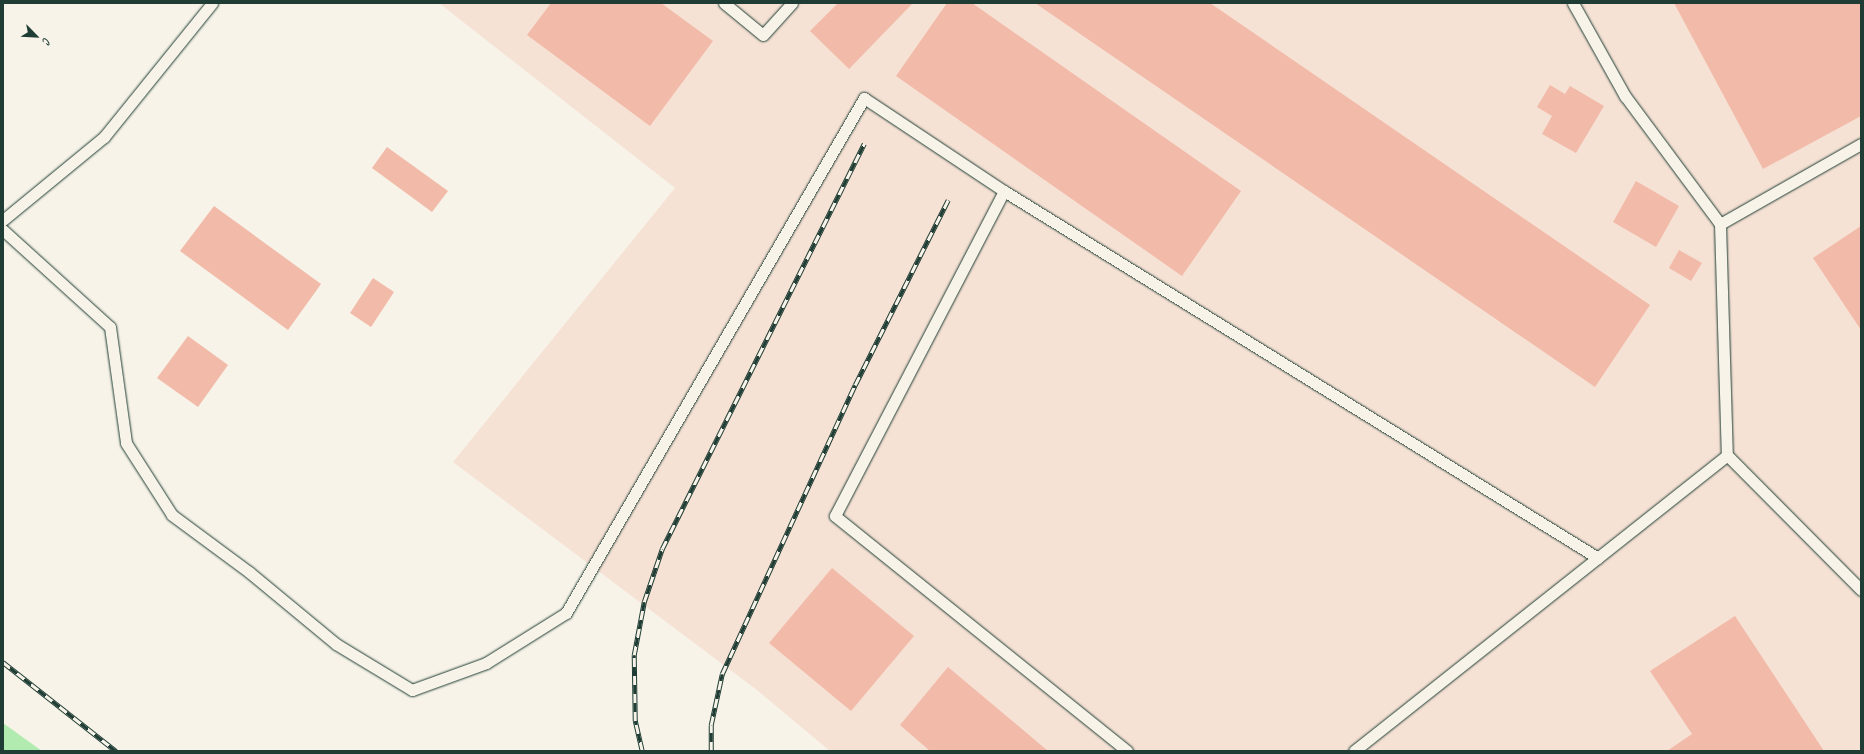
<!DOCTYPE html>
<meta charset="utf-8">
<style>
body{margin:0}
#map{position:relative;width:1864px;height:754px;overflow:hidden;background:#f7f3e8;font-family:Caveat,sans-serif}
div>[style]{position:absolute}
.built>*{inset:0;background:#f6e2d5}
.green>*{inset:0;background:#b1ebb0}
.building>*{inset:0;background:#f2baa8}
.roads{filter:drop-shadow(0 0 1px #1f3d34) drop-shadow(0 0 1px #1f3d34)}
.service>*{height:11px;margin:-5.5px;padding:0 5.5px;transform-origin:5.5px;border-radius:5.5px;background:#f7f3e8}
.rail>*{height:4.5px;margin-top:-2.25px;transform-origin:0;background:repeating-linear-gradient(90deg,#f7f3e8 0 9px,#1f3d34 0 18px);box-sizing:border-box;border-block:1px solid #1f3d34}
span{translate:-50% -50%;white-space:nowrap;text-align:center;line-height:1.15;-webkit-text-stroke:3px #f7f3e8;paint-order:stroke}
.frame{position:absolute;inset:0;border:4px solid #1f3d34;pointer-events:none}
.north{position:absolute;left:16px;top:16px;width:40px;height:40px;-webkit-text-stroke:3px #f7f3e8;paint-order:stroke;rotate:114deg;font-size:11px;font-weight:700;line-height:16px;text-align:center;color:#1f3d34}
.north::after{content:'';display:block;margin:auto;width:14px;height:18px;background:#1f3d34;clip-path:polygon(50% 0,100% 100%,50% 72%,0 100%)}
</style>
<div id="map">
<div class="built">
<div style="clip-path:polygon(439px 3px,1861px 3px,1861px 751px,830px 751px,757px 690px,453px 462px,675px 188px)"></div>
</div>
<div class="green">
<div style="clip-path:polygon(3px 723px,42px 751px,3px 751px)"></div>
</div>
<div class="building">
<div style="clip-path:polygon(551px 3px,661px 3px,713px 41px,650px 126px,527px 35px)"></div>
<div style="clip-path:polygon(838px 3px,913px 3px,849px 69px,810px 31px)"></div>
<div style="clip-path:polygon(947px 3px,972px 3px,1241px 191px,1182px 276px,896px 76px)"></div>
<div style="clip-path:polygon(1035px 3px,1210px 3px,1650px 305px,1595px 387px)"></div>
<div style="clip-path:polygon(1674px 3px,1861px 3px,1861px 116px,1763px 169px)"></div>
<div style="clip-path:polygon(1550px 85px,1565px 94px,1570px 86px,1604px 106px,1576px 153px,1542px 134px,1552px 116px,1537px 107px)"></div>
<div style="clip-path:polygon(387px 147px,448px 191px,432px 212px,372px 168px)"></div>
<div style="clip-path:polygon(1636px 181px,1679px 206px,1656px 247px,1613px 222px)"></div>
<div style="clip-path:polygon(214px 206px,321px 284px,288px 330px,180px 251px)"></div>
<div style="clip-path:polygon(1861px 226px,1861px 330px,1813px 258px)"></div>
<div style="clip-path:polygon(1679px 250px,1702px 263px,1691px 281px,1669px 268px)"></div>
<div style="clip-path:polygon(373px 278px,394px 292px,371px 327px,350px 313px)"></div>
<div style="clip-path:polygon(188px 336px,228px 365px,198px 407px,157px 378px)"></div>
<div style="clip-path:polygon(832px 568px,914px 636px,851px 711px,769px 643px)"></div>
<div style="clip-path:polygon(1735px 616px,1824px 751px,1667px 751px,1692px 734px,1650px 671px)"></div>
<div style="clip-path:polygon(948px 667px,1048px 751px,930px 751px,900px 725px)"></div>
</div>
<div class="roads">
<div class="service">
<div style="left:724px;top:3px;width:50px;rotate:39.4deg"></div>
<div style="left:763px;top:35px;width:43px;rotate:-47.8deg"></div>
<div style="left:1573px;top:3px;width:107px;rotate:60.8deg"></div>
<div style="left:1625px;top:96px;width:159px;rotate:53.4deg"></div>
<div style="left:1720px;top:224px;width:231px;rotate:88.3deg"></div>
<div style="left:1004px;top:191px;width:698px;rotate:31.71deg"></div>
<div style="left:3px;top:220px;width:131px;rotate:-39.4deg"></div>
<div style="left:104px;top:137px;width:172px;rotate:-51.1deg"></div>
<div style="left:1720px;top:224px;width:162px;rotate:-29.6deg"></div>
<div style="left:3px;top:230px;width:144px;rotate:42.2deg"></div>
<div style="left:110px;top:327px;width:117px;rotate:82.1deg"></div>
<div style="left:126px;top:443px;width:85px;rotate:57.4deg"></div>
<div style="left:172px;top:515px;width:96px;rotate:36.5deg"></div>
<div style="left:249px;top:572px;width:113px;rotate:39.6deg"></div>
<div style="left:336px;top:644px;width:89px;rotate:31.2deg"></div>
<div style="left:412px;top:690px;width:79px;rotate:-20deg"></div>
<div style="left:486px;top:663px;width:94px;rotate:-32deg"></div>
<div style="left:566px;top:613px;width:595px;rotate:-59.94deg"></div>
<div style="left:864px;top:98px;width:168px;rotate:33.6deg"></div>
<div style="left:1004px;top:191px;width:366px;rotate:117.5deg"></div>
<div style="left:835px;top:516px;width:375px;rotate:38.8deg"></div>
<div style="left:1354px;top:751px;width:476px;rotate:-38.4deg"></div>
<div style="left:1727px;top:455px;width:190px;rotate:45.2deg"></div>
</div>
</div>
<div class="rail">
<div style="left:3px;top:662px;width:144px;rotate:38.2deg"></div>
<div style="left:642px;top:751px;width:31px;rotate:-103deg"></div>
<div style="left:635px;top:721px;width:66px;rotate:-90.9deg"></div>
<div style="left:634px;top:655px;width:54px;rotate:-79.3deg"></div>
<div style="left:644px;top:602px;width:56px;rotate:-71.2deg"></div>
<div style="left:662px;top:549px;width:453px;rotate:-63.5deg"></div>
<div style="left:711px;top:751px;width:26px;rotate:-90deg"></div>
<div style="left:711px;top:725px;width:52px;rotate:-77.8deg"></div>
<div style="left:722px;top:674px;width:318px;rotate:-65.3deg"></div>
<div style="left:855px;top:385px;width:207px;rotate:-63.3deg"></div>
</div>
<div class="frame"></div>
<div class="north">С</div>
</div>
